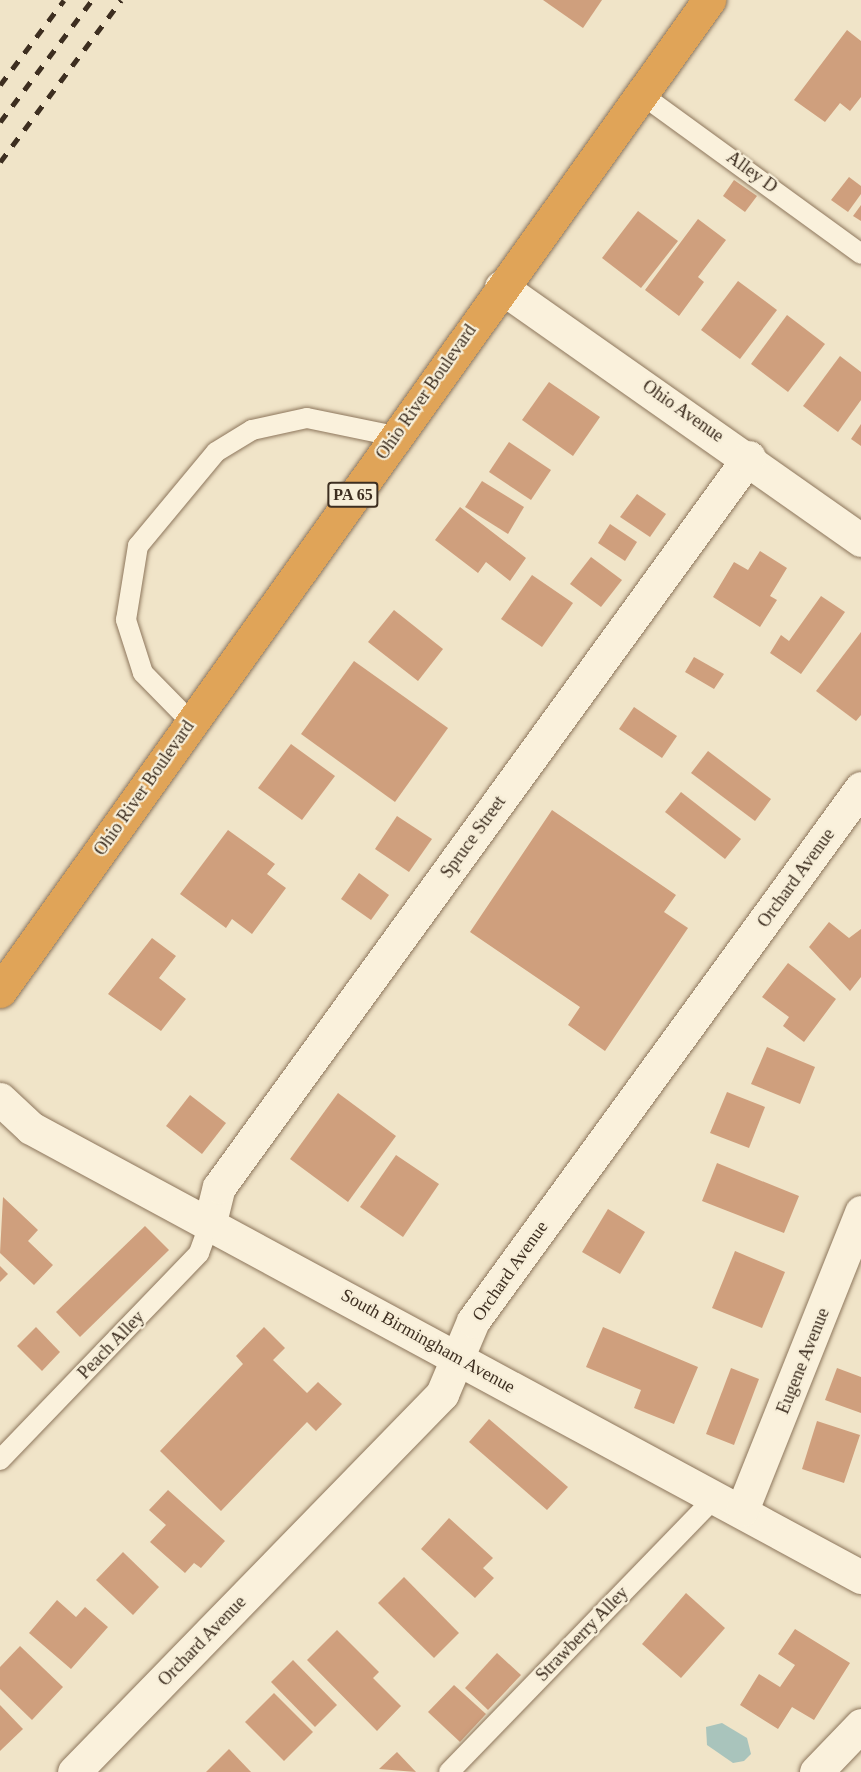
<!DOCTYPE html>
<style>
body{margin:0}
#map{position:relative;width:861px;height:1772px;overflow:hidden;background:#f0e4c8;font-family:"Times New Roman",serif}
div>[style]{position:absolute}
.water>*{inset:0;background:#a9c4bc}
.building>*{inset:0;background:#cf9f7d}
.roads{filter:drop-shadow(0 0 2px #8d765c) drop-shadow(0 0 2px #8d765c)}
.lane>*{height:20px;margin:-10px;padding:0 10px;transform-origin:10px;border-radius:10px;background:#faf1dc}
.street>*{height:33px;margin:-16.5px;padding:0 16.5px;transform-origin:16.5px;border-radius:16.5px;background:#faf1dc}
.highway>*{height:33px;margin:-16.5px;padding:0 16.5px;transform-origin:16.5px;border-radius:16.5px;background:#e0a458}
.rail>*{height:4.5px;margin-top:-2.25px;transform-origin:0;background:repeating-linear-gradient(90deg,#3d2e20 0 10px,transparent 0 20px)}
span{translate:-50% -50%;white-space:nowrap;text-align:center;line-height:1.15;-webkit-text-stroke:4.5px #f7eed8;paint-order:stroke}
.shield-label span{padding:2px 4px;background:#f7eed8;border:2px solid;border-radius:4px;-webkit-text-stroke-width:0}
.shield-label{font-size:16px;color:#3d2e20;font-weight:700}
.street-label{font-size:18px;color:#3d2e20}
</style>
<div id="map">
<div class="water">
<div style="clip-path:polygon(722px 1723px,747px 1738px,751px 1754px,744px 1761px,733px 1763px,707px 1745px,706px 1727px)"></div>
</div>
<div class="building">
<div style="clip-path:polygon(543px 0,602px 0,583px 28px)"></div>
<div style="clip-path:polygon(847px 30px,861px 41px,861px 97px,850px 111px,840px 103px,825px 122px,794px 100px)"></div>
<div style="clip-path:polygon(849px 177px,861px 186px,861px 194px,848px 212px,831px 200px)"></div>
<div style="clip-path:polygon(734px 180px,757px 196px,745px 212px,723px 196px)"></div>
<div style="clip-path:polygon(861px 205px,861px 221px,853px 216px)"></div>
<div style="clip-path:polygon(638px 211px,678px 241px,641px 288px,602px 258px)"></div>
<div style="clip-path:polygon(698px 219px,726px 240px,698px 277px,704px 282px,679px 316px,645px 290px)"></div>
<div style="clip-path:polygon(738px 281px,777px 310px,740px 359px,701px 330px)"></div>
<div style="clip-path:polygon(787px 315px,825px 344px,788px 392px,751px 364px)"></div>
<div style="clip-path:polygon(840px 356px,861px 372px,861px 400px,838px 432px,803px 406px)"></div>
<div style="clip-path:polygon(549px 382px,600px 417px,573px 456px,522px 420px)"></div>
<div style="clip-path:polygon(861px 424px,861px 446px,851px 439px)"></div>
<div style="clip-path:polygon(509px 442px,551px 470px,531px 500px,489px 472px)"></div>
<div style="clip-path:polygon(482px 481px,524px 507px,508px 534px,465px 507px)"></div>
<div style="clip-path:polygon(637px 494px,666px 514px,650px 537px,620px 517px)"></div>
<div style="clip-path:polygon(460px 507px,526px 558px,510px 581px,486px 562px,478px 573px,435px 540px)"></div>
<div style="clip-path:polygon(610px 524px,637px 542px,625px 561px,598px 543px)"></div>
<div style="clip-path:polygon(760px 551px,787px 568px,770px 596px,777px 600px,760px 627px,713px 597px,734px 562px,748px 570px)"></div>
<div style="clip-path:polygon(591px 557px,622px 580px,601px 607px,570px 584px)"></div>
<div style="clip-path:polygon(532px 575px,573px 603px,542px 647px,501px 619px)"></div>
<div style="clip-path:polygon(821px 596px,845px 612px,801px 674px,770px 653px,781px 635px,789px 641px)"></div>
<div style="clip-path:polygon(394px 610px,443px 649px,418px 681px,368px 642px)"></div>
<div style="clip-path:polygon(861px 632px,861px 715px,856px 721px,816px 691px)"></div>
<div style="clip-path:polygon(694px 657px,724px 674px,714px 689px,685px 672px)"></div>
<div style="clip-path:polygon(354px 661px,448px 728px,395px 802px,301px 734px)"></div>
<div style="clip-path:polygon(634px 707px,677px 736px,662px 758px,619px 729px)"></div>
<div style="clip-path:polygon(291px 744px,335px 776px,302px 820px,258px 788px)"></div>
<div style="clip-path:polygon(708px 751px,771px 799px,755px 821px,691px 773px)"></div>
<div style="clip-path:polygon(681px 792px,741px 839px,725px 859px,665px 812px)"></div>
<div style="clip-path:polygon(552px 810px,676px 895px,664px 912px,688px 928px,605px 1051px,568px 1025px,580px 1007px,470px 932px)"></div>
<div style="clip-path:polygon(397px 816px,432px 839px,409px 872px,375px 849px)"></div>
<div style="clip-path:polygon(228px 830px,275px 864px,267px 874px,286px 888px,252px 934px,232px 919px,226px 928px,180px 894px)"></div>
<div style="clip-path:polygon(359px 873px,389px 895px,371px 920px,341px 899px)"></div>
<div style="clip-path:polygon(829px 922px,849px 938px,861px 929px,861px 977px,850px 991px,809px 947px)"></div>
<div style="clip-path:polygon(152px 938px,176px 956px,159px 978px,186px 999px,161px 1031px,108px 994px)"></div>
<div style="clip-path:polygon(788px 963px,836px 999px,804px 1042px,783px 1026px,789px 1017px,762px 997px)"></div>
<div style="clip-path:polygon(767px 1047px,815px 1067px,800px 1104px,751px 1084px)"></div>
<div style="clip-path:polygon(727px 1092px,765px 1107px,749px 1148px,710px 1133px)"></div>
<div style="clip-path:polygon(338px 1093px,396px 1136px,348px 1202px,290px 1159px)"></div>
<div style="clip-path:polygon(190px 1095px,226px 1123px,202px 1154px,166px 1126px)"></div>
<div style="clip-path:polygon(396px 1155px,439px 1184px,403px 1237px,360px 1207px)"></div>
<div style="clip-path:polygon(717px 1163px,799px 1196px,784px 1233px,702px 1201px)"></div>
<div style="clip-path:polygon(3px 1197px,38px 1230px,28px 1241px,53px 1265px,34px 1285px,0 1253px)"></div>
<div style="clip-path:polygon(608px 1209px,645px 1232px,620px 1274px,582px 1252px)"></div>
<div style="clip-path:polygon(145px 1226px,169px 1250px,80px 1337px,56px 1312px)"></div>
<div style="clip-path:polygon(735px 1251px,785px 1272px,762px 1328px,712px 1308px)"></div>
<div style="clip-path:polygon(0 1266px,8px 1274px,0 1282px)"></div>
<div style="clip-path:polygon(36px 1327px,60px 1352px,42px 1371px,17px 1346px)"></div>
<div style="clip-path:polygon(264px 1327px,285px 1348px,273px 1360px,307px 1393px,318px 1382px,342px 1404px,316px 1431px,307px 1422px,221px 1511px,160px 1451px,243px 1364px,236px 1356px)"></div>
<div style="clip-path:polygon(603px 1327px,698px 1367px,674px 1424px,634px 1408px,641px 1390px,586px 1367px)"></div>
<div style="clip-path:polygon(731px 1368px,759px 1379px,734px 1445px,706px 1434px)"></div>
<div style="clip-path:polygon(837px 1368px,861px 1377px,861px 1413px,825px 1400px)"></div>
<div style="clip-path:polygon(489px 1419px,568px 1487px,547px 1510px,469px 1442px)"></div>
<div style="clip-path:polygon(817px 1421px,860px 1435px,844px 1483px,802px 1469px)"></div>
<div style="clip-path:polygon(168px 1490px,225px 1541px,201px 1568px,194px 1563px,185px 1573px,150px 1542px,166px 1525px,149px 1510px)"></div>
<div style="clip-path:polygon(449px 1518px,493px 1558px,483px 1568px,494px 1578px,475px 1598px,421px 1549px)"></div>
<div style="clip-path:polygon(123px 1552px,159px 1587px,133px 1615px,96px 1580px)"></div>
<div style="clip-path:polygon(404px 1577px,459px 1633px,434px 1658px,378px 1603px)"></div>
<div style="clip-path:polygon(686px 1593px,725px 1628px,681px 1678px,642px 1644px)"></div>
<div style="clip-path:polygon(57px 1600px,76px 1617px,85px 1607px,108px 1627px,71px 1669px,29px 1633px)"></div>
<div style="clip-path:polygon(795px 1629px,850px 1663px,814px 1720px,792px 1707px,778px 1729px,740px 1705px,759px 1674px,780px 1687px,795px 1665px,778px 1654px)"></div>
<div style="clip-path:polygon(337px 1630px,379px 1672px,373px 1678px,401px 1706px,377px 1731px,307px 1660px)"></div>
<div style="clip-path:polygon(20px 1646px,63px 1687px,32px 1720px,0 1689px,0 1667px)"></div>
<div style="clip-path:polygon(497px 1653px,521px 1675px,488px 1710px,465px 1688px)"></div>
<div style="clip-path:polygon(293px 1660px,337px 1705px,315px 1727px,271px 1682px)"></div>
<div style="clip-path:polygon(454px 1685px,486px 1714px,460px 1742px,428px 1712px)"></div>
<div style="clip-path:polygon(274px 1693px,313px 1732px,284px 1761px,245px 1722px)"></div>
<div style="clip-path:polygon(0 1705px,23px 1729px,0 1751px)"></div>
<div style="clip-path:polygon(229px 1749px,251px 1772px,206px 1772px)"></div>
<div style="clip-path:polygon(397px 1752px,416px 1772px,379px 1769px)"></div>
</div>
<div class="roads">
<div class="lane">
<div style="left:641px;top:94px;width:272px;rotate:36deg"></div>
<div style="left:191px;top:722px;width:69px;rotate:-134.4deg"></div>
<div style="left:143px;top:673px;width:56px;rotate:-107.8deg"></div>
<div style="left:126px;top:620px;width:75px;rotate:-80.8deg"></div>
<div style="left:138px;top:546px;width:122px;rotate:-50.3deg"></div>
<div style="left:216px;top:452px;width:42px;rotate:-31.4deg"></div>
<div style="left:252px;top:430px;width:56px;rotate:-12.3deg"></div>
<div style="left:307px;top:418px;width:90px;rotate:11.6deg"></div>
<div style="left:0;top:1460px;width:287px;rotate:-46.1deg"></div>
<div style="left:199px;top:1253px;width:33px;rotate:-70deg"></div>
<div style="left:449px;top:1772px;width:384px;rotate:-45.9deg"></div>
</div>
<div class="street">
<div style="left:501px;top:287px;width:440px;rotate:35.1deg"></div>
<div style="left:0;top:1099px;width:42px;rotate:43.1deg"></div>
<div style="left:31px;top:1128px;width:944px;rotate:28.41deg"></div>
<div style="left:210px;top:1222px;width:36px;rotate:-76deg"></div>
<div style="left:219px;top:1187px;width:902px;rotate:-54.02deg"></div>
<div style="left:742px;top:1510px;width:321px;rotate:-68.2deg"></div>
<div style="left:74px;top:1772px;width:528px;rotate:-45.77deg"></div>
<div style="left:442px;top:1394px;width:79px;rotate:-67deg"></div>
<div style="left:473px;top:1321px;width:659px;rotate:-53.95deg"></div>
<div style="left:816px;top:1772px;width:65px;rotate:-46.2deg"></div>
</div>
<div class="highway">
<div style="left:0;top:991px;width:1219px;rotate:-54.42deg"></div>
</div>
</div>
<div class="rail">
<div style="left:0;top:85px;width:106px;rotate:-53deg"></div>
<div style="left:0;top:122px;width:153px;rotate:-53deg"></div>
<div style="left:0;top:162px;width:202px;rotate:-53.2deg"></div>
</div>
<div class="shield-label">
<span style="left:353px;top:495px">PA 65</span>
</div>
<div class="street-label">
<span style="left:752px;top:172px;rotate:36deg">Alley D</span>
<span style="left:426px;top:392px;rotate:-55deg">Ohio River Boulevard</span>
<span style="left:683px;top:411px;rotate:35deg">Ohio Avenue</span>
<span style="left:144px;top:788px;rotate:-55deg">Ohio River Boulevard</span>
<span style="left:473px;top:837px;rotate:-54deg">Spruce Street</span>
<span style="left:796px;top:878px;rotate:-54deg">Orchard Avenue</span>
<span style="left:510px;top:1271px;rotate:-55deg">Orchard Avenue</span>
<span style="left:428px;top:1341px;rotate:29deg">South Birmingham Avenue</span>
<span style="left:111px;top:1345px;rotate:-46deg">Peach Alley</span>
<span style="left:803px;top:1361px;rotate:-68deg">Eugene Avenue</span>
<span style="left:582px;top:1634px;rotate:-46deg">Strawberry Alley</span>
<span style="left:202px;top:1641px;rotate:-46deg">Orchard Avenue</span>
</div>
</div>
